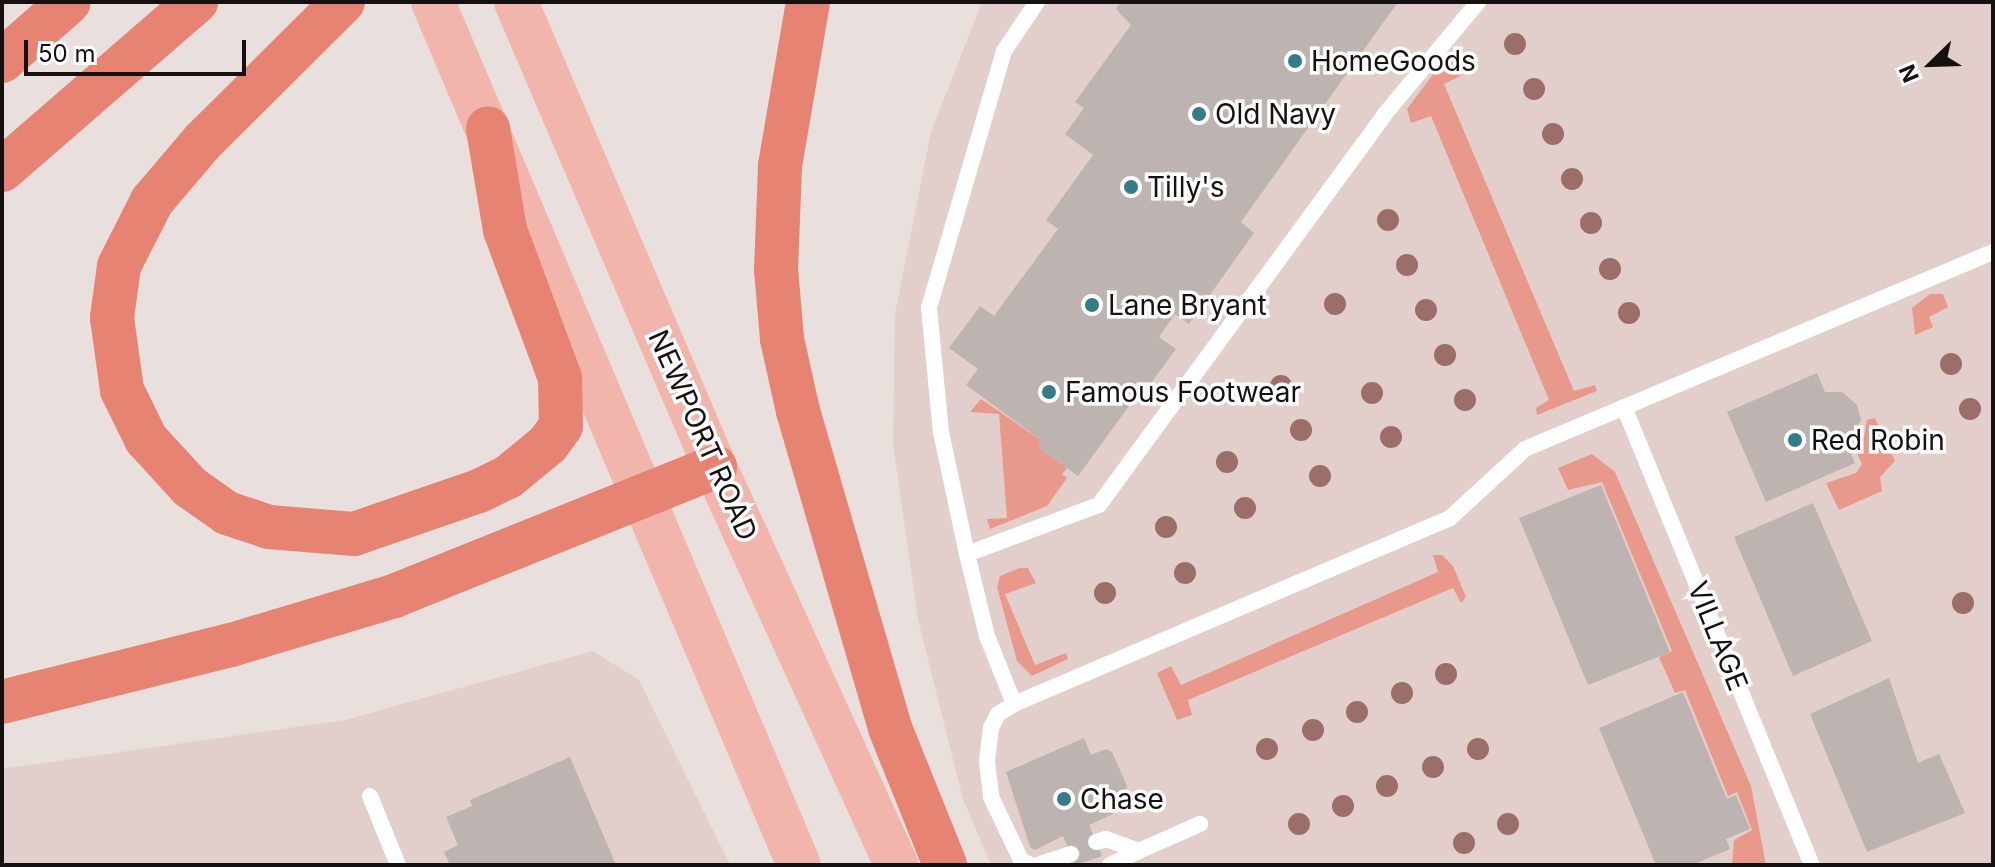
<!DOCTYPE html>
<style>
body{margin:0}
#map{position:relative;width:1995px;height:867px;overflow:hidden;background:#e9dfdd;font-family:Inter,sans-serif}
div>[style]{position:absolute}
.built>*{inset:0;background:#e2cfcc}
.green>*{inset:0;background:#e9998b}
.building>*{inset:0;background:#bdb3b1}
.service>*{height:16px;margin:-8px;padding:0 8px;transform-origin:8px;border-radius:8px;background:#fff}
.primary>*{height:44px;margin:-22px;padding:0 22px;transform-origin:22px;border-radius:22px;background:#f1b5ab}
.motorway>*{height:44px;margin:-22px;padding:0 22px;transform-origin:22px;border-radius:22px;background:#e78373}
.trees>*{width:22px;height:22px;margin:-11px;border-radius:50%;background:#9b6e69}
.dots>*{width:22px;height:22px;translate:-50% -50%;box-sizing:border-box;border:4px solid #fff;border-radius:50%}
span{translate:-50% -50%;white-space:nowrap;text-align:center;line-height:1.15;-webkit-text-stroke:7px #fff;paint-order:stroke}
.poi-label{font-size:28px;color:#141110}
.left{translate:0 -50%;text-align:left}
.street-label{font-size:28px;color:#141110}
.frame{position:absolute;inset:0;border:4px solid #141110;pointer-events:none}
.north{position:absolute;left:1891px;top:24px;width:80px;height:80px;-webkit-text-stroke:6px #fff;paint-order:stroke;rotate:247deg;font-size:22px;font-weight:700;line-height:32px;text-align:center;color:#141110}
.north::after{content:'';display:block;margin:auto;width:28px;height:36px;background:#141110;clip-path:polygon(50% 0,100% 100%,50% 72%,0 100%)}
.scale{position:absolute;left:24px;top:40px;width:222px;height:36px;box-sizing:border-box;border:4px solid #141110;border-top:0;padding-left:10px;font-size:24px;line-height:28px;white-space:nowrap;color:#141110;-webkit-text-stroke:6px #fff;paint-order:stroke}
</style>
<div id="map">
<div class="built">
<div style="clip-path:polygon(982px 2px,1993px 2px,1993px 865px,991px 865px,963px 799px,918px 619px,893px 443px,895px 314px,931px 132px)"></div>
<div style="clip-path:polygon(593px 651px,639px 680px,730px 865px,2px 865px,2px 769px,345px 720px)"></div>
</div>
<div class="green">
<div style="clip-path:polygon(1449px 53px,1457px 56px,1464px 74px,1444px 84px,1574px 391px,1595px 385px,1597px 391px,1537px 415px,1536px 408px,1549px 400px,1431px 116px,1411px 123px,1407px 109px)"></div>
<div style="clip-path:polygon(1930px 294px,1943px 294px,1948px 307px,1929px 317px,1933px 327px,1915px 335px,1912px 308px)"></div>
<div style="clip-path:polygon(981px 399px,1041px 440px,1039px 448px,1067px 468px,1062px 474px,1067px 478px,1047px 506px,990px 529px,987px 519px,1007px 518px,999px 414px,970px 412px)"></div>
<div style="clip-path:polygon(1875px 418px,1895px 461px,1880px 477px,1882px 491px,1839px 510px,1826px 483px,1856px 473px,1862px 464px,1853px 445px,1864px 437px,1867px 420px)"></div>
<div style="clip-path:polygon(1592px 454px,1615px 472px,1751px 786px,1766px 865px,1732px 865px,1734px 840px,1752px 830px,1737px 792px,1728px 796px,1685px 690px,1675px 693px,1659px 657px,1672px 651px,1602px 482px,1568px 490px,1558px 468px)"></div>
<div style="clip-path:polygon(1433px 555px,1442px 555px,1453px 566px,1466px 597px,1461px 603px,1453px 588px,1188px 700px,1192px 715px,1177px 720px,1157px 673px,1171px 666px,1181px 685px,1438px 572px)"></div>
<div style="clip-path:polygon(1020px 568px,1028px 568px,1036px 583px,1005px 594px,1035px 665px,1066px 653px,1068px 659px,1032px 676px,1017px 661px,997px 587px,1000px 576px)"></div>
</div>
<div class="building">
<div style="clip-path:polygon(1120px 2px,1398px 2px,1241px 222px,1254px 233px,1189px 324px,1175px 314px,1159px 337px,1176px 349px,1143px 394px,1129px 383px,1119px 398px,1129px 406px,1078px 476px,1039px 448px,1041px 440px,966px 385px,978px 369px,949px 348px,980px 306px,994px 316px,1058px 229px,1046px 220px,1093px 155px,1065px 134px,1084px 108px,1075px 102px,1131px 25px,1116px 9px)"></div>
<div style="clip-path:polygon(1817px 373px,1825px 392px,1842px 392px,1857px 405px,1861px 420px,1847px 445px,1855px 463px,1766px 502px,1727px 412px)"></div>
<div style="clip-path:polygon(1601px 485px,1670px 652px,1588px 685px,1519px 518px)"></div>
<div style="clip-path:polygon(1813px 503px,1872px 641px,1793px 676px,1734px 537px)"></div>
<div style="clip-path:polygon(1889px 678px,1918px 763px,1939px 754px,1965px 813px,1867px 852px,1810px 714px)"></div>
<div style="clip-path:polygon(1683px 692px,1727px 799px,1736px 795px,1750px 829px,1726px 839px,1730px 849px,1692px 865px,1656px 865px,1599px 728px)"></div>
<div style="clip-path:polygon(1084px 738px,1091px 755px,1106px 749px,1112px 752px,1127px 786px,1126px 795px,1108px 803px,1113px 814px,1089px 825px,1102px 856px,1076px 865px,1063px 836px,1035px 850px,1030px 847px,1006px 772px)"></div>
<div style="clip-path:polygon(570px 757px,616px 865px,450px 865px,444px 852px,458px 845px,446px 817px,472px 806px,470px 800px)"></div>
</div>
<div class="service">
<div style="left:1037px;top:2px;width:59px;rotate:124deg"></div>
<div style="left:1004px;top:51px;width:268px;rotate:106.3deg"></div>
<div style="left:929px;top:308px;width:125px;rotate:84.5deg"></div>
<div style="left:941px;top:432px;width:125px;rotate:78deg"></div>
<div style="left:967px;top:554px;width:84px;rotate:76.3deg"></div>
<div style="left:987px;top:636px;width:73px;rotate:68.3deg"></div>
<div style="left:1014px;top:704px;width:474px;rotate:-23.1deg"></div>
<div style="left:1450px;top:518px;width:102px;rotate:-42.6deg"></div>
<div style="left:1525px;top:449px;width:508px;rotate:-22.83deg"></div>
<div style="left:1624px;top:407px;width:495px;rotate:67.7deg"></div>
<div style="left:967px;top:554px;width:141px;rotate:-20.4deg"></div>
<div style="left:1099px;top:505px;width:483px;rotate:-53.8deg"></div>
<div style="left:1384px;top:115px;width:147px;rotate:-50.2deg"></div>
<div style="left:1014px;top:704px;width:19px;rotate:148deg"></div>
<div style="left:998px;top:714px;width:16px;rotate:117deg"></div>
<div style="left:991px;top:728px;width:34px;rotate:97deg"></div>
<div style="left:987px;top:762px;width:35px;rotate:83deg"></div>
<div style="left:991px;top:797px;width:70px;rotate:64.5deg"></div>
<div style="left:1021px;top:860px;width:10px;rotate:29deg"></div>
<div style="left:370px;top:796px;width:74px;rotate:67.9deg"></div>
<div style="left:1096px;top:842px;width:10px;rotate:-17deg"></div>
<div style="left:1106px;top:839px;width:35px;rotate:20deg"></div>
<div style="left:1139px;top:851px;width:67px;rotate:-23.9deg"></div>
<div style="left:1037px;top:865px;width:36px;rotate:-18deg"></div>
<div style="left:1110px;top:865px;width:32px;rotate:-26deg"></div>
</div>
<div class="primary">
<div style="left:433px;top:2px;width:937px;rotate:67.02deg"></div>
<div style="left:516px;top:2px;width:506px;rotate:66.83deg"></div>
<div style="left:715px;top:467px;width:437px;rotate:65.5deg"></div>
</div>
<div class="motorway">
<div style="left:343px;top:2px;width:197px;rotate:135.2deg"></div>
<div style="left:203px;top:141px;width:79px;rotate:130.4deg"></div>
<div style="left:152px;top:201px;width:73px;rotate:116.9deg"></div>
<div style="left:119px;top:266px;width:52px;rotate:97.7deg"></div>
<div style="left:112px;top:318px;width:73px;rotate:82.1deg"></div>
<div style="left:122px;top:390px;width:55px;rotate:63.9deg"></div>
<div style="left:146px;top:439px;width:65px;rotate:47.5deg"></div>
<div style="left:190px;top:487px;width:45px;rotate:35.1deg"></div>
<div style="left:227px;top:513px;width:44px;rotate:18.4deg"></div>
<div style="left:269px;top:527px;width:85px;rotate:4.7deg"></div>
<div style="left:354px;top:534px;width:132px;rotate:-19deg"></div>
<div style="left:479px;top:491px;width:32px;rotate:-26deg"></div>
<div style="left:508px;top:477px;width:52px;rotate:-39.5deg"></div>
<div style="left:548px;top:444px;width:22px;rotate:-54deg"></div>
<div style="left:561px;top:426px;width:48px;rotate:-91.2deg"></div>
<div style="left:560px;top:378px;width:158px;rotate:-110.4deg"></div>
<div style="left:505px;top:230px;width:103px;rotate:-99.5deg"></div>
<div style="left:808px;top:2px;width:166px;rotate:99.7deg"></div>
<div style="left:780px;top:166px;width:103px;rotate:92.2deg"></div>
<div style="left:776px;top:269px;width:70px;rotate:85.1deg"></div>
<div style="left:782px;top:339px;width:74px;rotate:77.5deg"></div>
<div style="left:798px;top:411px;width:330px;rotate:73.8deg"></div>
<div style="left:890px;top:728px;width:148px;rotate:68.1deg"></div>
<div style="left:2px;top:61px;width:89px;rotate:-41.4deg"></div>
<div style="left:2px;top:170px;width:257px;rotate:-40.9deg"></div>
<div style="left:2px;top:702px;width:236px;rotate:-14deg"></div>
<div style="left:231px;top:645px;width:170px;rotate:-16.7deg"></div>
<div style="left:394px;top:596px;width:346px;rotate:-21.9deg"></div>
</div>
<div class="trees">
<div style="left:1515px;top:44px"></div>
<div style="left:1534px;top:89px"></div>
<div style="left:1553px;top:134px"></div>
<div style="left:1572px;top:179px"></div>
<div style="left:1388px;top:220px"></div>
<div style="left:1591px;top:223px"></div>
<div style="left:1407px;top:265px"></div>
<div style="left:1610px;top:269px"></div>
<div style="left:1335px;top:304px"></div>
<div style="left:1426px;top:310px"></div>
<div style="left:1629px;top:313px"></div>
<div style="left:1445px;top:355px"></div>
<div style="left:1951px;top:364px"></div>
<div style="left:1281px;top:386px"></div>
<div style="left:1372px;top:393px"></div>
<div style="left:1465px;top:400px"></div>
<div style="left:1970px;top:409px"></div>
<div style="left:1301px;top:430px"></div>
<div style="left:1391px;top:437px"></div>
<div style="left:1227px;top:462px"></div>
<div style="left:1320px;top:476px"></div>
<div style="left:1245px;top:508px"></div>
<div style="left:1166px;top:527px"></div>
<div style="left:1185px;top:573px"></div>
<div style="left:1105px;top:593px"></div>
<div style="left:1963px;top:603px"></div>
<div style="left:1446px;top:674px"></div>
<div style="left:1402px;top:693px"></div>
<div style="left:1357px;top:712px"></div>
<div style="left:1313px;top:730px"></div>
<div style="left:1267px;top:749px"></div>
<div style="left:1478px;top:749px"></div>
<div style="left:1433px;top:767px"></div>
<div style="left:1387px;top:786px"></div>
<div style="left:1343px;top:806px"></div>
<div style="left:1299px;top:824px"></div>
<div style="left:1508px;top:824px"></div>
<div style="left:1464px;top:843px"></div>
</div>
<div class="dots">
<div style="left:1295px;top:61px;background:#367c88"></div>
<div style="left:1199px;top:114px;background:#367c88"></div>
<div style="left:1131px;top:187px;background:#367c88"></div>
<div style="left:1092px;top:305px;background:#367c88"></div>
<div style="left:1049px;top:392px;background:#367c88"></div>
<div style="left:1795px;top:440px;background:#367c88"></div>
<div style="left:1064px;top:799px;background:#367c88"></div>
</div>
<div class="poi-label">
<span class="left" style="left:1311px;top:61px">HomeGoods</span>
<span class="left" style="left:1215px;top:114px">Old Navy</span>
<span class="left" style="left:1147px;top:187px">Tilly's</span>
<span class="left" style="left:1108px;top:305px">Lane Bryant</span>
<span class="left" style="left:1065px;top:392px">Famous Footwear</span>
<span class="left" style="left:1811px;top:440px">Red Robin</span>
<span class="left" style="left:1080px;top:799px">Chase</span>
</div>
<div class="street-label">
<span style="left:703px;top:435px;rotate:66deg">NEWPORT ROAD</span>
<span style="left:1718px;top:636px;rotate:68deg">VILLAGE</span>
</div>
<div class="frame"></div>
<div class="north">N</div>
<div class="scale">50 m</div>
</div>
